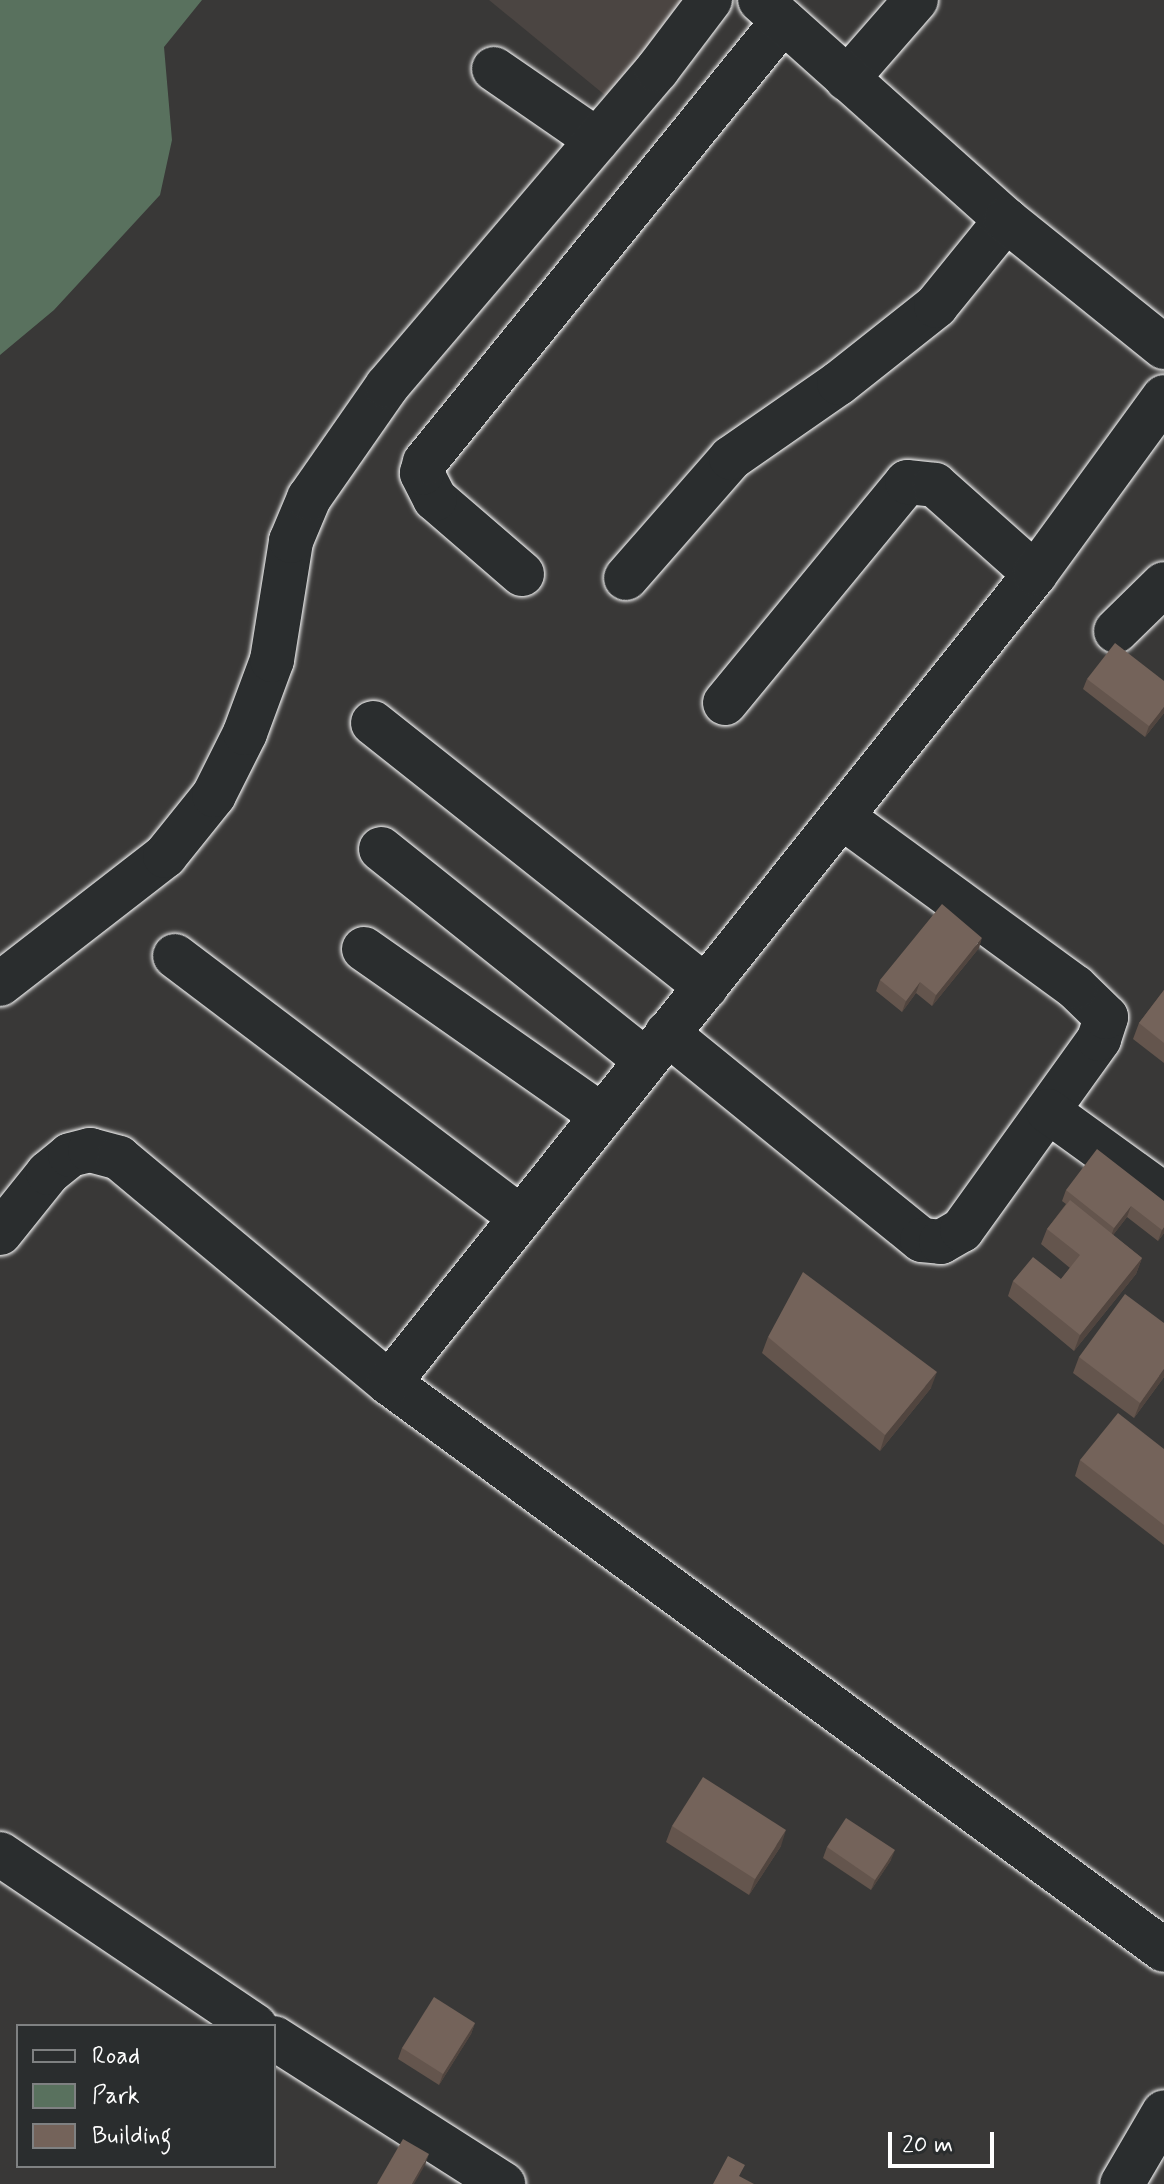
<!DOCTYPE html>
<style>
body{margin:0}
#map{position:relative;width:1164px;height:2184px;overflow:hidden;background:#393837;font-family:Mynerve,sans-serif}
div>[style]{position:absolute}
.built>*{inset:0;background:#4b4542}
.green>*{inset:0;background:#59715e}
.roads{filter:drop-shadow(0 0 2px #fff) drop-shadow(0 0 2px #fff)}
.minor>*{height:44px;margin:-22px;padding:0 22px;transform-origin:22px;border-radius:22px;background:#2a2d2e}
.major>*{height:44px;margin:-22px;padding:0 22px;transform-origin:22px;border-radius:22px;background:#2a2d2e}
.wall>*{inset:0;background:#64554d}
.shaded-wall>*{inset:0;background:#51453f}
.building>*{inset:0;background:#74635a}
span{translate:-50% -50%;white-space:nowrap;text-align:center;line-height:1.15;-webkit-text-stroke:6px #2a2d2e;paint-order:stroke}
.legend{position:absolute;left:16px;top:2024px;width:260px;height:144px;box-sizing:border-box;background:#2a2d2e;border:2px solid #7f8182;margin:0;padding:10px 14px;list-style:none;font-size:24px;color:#fff}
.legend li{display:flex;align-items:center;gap:16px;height:40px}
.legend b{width:40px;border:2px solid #7f8182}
.scale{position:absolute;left:888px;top:2132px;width:106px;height:36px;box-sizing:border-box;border:4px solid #fff;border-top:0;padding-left:10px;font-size:24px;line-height:28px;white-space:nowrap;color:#fff;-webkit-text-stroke:6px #2a2d2e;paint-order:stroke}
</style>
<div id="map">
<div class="built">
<div style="clip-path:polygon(489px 0,699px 0,617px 105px)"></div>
</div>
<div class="green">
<div style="clip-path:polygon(0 0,202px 0,164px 47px,172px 140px,160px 195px,54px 310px,0 355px)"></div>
</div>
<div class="roads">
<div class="minor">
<div style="left:494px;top:69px;width:125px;rotate:34.6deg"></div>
<div style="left:847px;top:79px;width:105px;rotate:-48.9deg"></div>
<div style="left:522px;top:574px;width:115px;rotate:-139.2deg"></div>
<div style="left:435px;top:499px;width:29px;rotate:-117deg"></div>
<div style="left:422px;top:473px;width:11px;rotate:-75deg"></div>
<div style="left:425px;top:462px;width:568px;rotate:-50.93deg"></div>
<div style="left:626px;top:578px;width:159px;rotate:-48.8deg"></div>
<div style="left:731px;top:458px;width:131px;rotate:-34.8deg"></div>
<div style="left:839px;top:383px;width:124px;rotate:-38.4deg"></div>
<div style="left:936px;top:306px;width:111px;rotate:-50.9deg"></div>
<div style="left:1116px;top:631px;width:67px;rotate:-44.4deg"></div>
<div style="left:725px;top:703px;width:286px;rotate:-50.5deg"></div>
<div style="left:907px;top:482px;width:28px;rotate:6deg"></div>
<div style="left:935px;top:485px;width:134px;rotate:41.7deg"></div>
<div style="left:373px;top:723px;width:425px;rotate:38.4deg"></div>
<div style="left:381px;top:849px;width:338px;rotate:38.6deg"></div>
<div style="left:364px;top:949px;width:289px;rotate:35deg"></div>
<div style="left:175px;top:956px;width:433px;rotate:37.1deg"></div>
<div style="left:0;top:984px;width:209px;rotate:-37.8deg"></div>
<div style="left:165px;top:856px;width:78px;rotate:-51.2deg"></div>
<div style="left:214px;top:795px;width:69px;rotate:-63.4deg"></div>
<div style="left:245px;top:733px;width:78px;rotate:-69.7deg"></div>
<div style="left:272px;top:660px;width:121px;rotate:-80.9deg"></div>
<div style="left:291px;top:541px;width:47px;rotate:-67.3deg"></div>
<div style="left:309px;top:498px;width:136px;rotate:-55.1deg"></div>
<div style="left:387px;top:386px;width:416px;rotate:-49.5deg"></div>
<div style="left:657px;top:70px;width:88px;rotate:-52.9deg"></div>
<div style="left:667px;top:1033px;width:328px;rotate:39.1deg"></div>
<div style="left:922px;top:1240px;width:19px;rotate:6deg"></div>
<div style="left:941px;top:1242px;width:24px;rotate:-30deg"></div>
<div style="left:962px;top:1230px;width:235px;rotate:-54.3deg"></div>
<div style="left:1099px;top:1039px;width:23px;rotate:-72deg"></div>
<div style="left:1106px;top:1017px;width:43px;rotate:-135.9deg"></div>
<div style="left:1075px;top:987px;width:288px;rotate:-143.9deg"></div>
<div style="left:1048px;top:1111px;width:143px;rotate:35.9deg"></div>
<div style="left:0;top:1233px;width:77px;rotate:-51.3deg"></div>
<div style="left:48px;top:1173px;width:28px;rotate:-39deg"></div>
<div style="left:70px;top:1155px;width:21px;rotate:-14deg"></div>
<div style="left:90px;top:1150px;width:30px;rotate:15deg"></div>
<div style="left:119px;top:1158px;width:351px;rotate:39.8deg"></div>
<div style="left:389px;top:1383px;width:960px;rotate:36.19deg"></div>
<div style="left:389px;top:1383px;width:1035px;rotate:-51.39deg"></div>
<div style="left:1035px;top:574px;width:219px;rotate:-53.9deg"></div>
<div style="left:0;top:1854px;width:308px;rotate:34deg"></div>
<div style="left:274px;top:2038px;width:272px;rotate:32.5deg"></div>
</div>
<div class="major">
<div style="left:760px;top:0;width:330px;rotate:41.8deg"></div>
<div style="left:1006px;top:220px;width:203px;rotate:38.8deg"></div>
<div style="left:1122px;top:2184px;width:83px;rotate:-59.7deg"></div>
</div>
</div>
<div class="wall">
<div style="clip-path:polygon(1087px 679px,1164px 713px,1145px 737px,1083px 689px)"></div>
<div style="clip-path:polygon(979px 948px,932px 1006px,916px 993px,902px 1012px,876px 991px,880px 980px)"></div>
<div style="clip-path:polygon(1164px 990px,1164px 1063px,1133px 1039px,1139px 1023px)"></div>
<div style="clip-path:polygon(1066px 1190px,1164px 1201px,1164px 1233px,1158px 1241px,1127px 1217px,1113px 1235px,1142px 1258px,1136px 1274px,1074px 1351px,1008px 1296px,1013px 1281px,1061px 1279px,1070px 1268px,1041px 1244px,1047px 1229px,1066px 1204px,1062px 1201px)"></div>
<div style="clip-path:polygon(768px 1337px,931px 1388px,880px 1451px,762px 1353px)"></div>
<div style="clip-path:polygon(1079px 1357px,1164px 1377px,1134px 1418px,1073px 1373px)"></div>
<div style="clip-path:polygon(1164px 1449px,1164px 1545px,1075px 1476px,1080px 1460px)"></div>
<div style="clip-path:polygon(672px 1826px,781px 1846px,749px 1895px,666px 1842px)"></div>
<div style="clip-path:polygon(827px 1847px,891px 1860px,871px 1890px,823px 1858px)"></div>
<div style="clip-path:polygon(475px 2023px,471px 2034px,439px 2085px,398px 2059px,402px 2048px)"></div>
</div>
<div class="shaded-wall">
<div style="clip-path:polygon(1164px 707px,1164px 713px,1145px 737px,1149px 726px)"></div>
<div style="clip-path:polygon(982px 938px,979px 948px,932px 1006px,936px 995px)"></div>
<div style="clip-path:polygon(920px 982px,916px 993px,902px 1012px,906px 1001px)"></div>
<div style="clip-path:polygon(1131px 1206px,1127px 1217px,1110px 1239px,1114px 1228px)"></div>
<div style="clip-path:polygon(1164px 1227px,1164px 1233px,1158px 1241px,1162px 1230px)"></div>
<div style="clip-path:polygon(1142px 1258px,1136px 1274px,1074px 1351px,1080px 1335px)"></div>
<div style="clip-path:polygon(1164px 1369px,1164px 1377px,1134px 1418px,1140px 1403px)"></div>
<div style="clip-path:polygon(937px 1372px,931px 1388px,880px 1451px,885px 1435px)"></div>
<div style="clip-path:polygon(786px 1830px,781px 1846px,749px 1895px,755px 1879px)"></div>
<div style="clip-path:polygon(895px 1850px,891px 1860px,871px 1890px,875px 1880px)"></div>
<div style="clip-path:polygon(475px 2023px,471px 2034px,439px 2085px,443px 2074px)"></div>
<div style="clip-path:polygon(429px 2154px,425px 2165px,414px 2184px,412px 2184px)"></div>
</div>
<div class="building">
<div style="clip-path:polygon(1115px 643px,1164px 681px,1164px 707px,1149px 726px,1087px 679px)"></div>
<div style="clip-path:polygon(942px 904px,982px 938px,936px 995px,920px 982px,906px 1001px,880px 980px)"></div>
<div style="clip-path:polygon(1164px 990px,1164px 1043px,1139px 1023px)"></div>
<div style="clip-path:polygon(1097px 1149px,1164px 1201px,1164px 1227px,1162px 1230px,1131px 1206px,1114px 1228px,1066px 1190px)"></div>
<div style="clip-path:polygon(1070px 1200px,1142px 1258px,1080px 1335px,1013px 1281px,1033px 1257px,1061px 1279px,1080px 1255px,1047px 1229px)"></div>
<div style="clip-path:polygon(803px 1272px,937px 1372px,885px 1435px,768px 1337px)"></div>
<div style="clip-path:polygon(1125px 1294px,1164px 1323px,1164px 1369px,1140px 1403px,1079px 1357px)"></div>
<div style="clip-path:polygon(1118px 1413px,1164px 1449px,1164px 1525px,1080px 1460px)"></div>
<div style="clip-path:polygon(703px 1777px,786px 1830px,755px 1879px,672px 1826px)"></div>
<div style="clip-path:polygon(846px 1818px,895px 1850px,875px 1880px,827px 1847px)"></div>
<div style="clip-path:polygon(434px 1997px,475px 2023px,443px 2074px,402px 2048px)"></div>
<div style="clip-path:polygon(403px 2139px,429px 2154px,412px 2184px,377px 2184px)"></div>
<div style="clip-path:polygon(728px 2156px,745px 2165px,739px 2176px,754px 2184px,713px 2184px)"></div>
</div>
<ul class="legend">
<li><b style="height:10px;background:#2a2d2e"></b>Road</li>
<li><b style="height:22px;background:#59715e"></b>Park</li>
<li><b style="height:22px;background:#74635a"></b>Building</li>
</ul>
<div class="scale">20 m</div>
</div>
